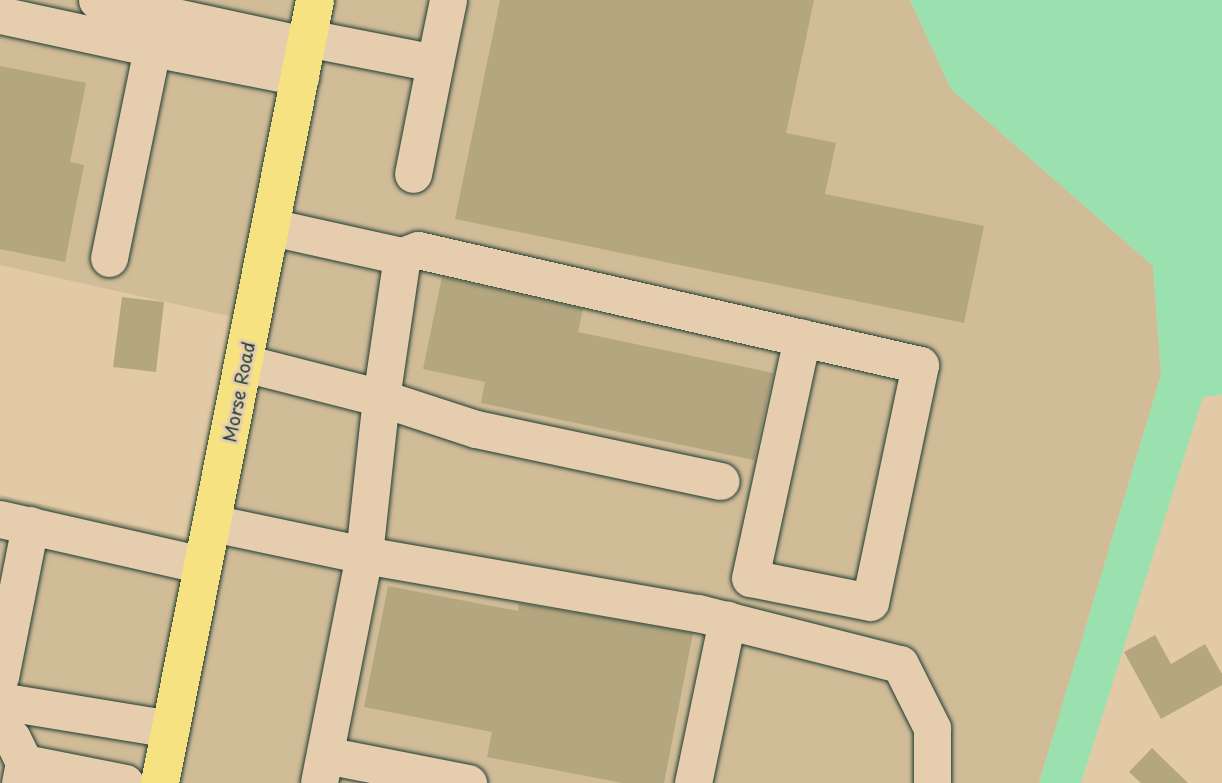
<!DOCTYPE html>
<style>
body{margin:0}
#map{position:relative;width:1222px;height:783px;overflow:hidden;background:#e3caa6;font-family:"Playpen Sans",sans-serif}
div>[style]{position:absolute}
.built>*{inset:0;background:#d1bc98}
.green>*{inset:0;background:#9ae1af}
.building>*{inset:0;background:#b4a67f}
.roads{filter:drop-shadow(0 0 2px #1f3d34) drop-shadow(0 0 2px #1f3d34)}
.minor>*{height:37px;margin:-18.5px;padding:0 18.5px;transform-origin:18.5px;border-radius:18.5px;background:#e5cdae}
.major>*{height:38px;margin:-19px;padding:0 19px;transform-origin:19px;border-radius:19px;background:#f7e281}
span{translate:-50% -50%;white-space:nowrap;text-align:center;line-height:1.15;-webkit-text-stroke:6px #e5cdae;paint-order:stroke}
.street-label{font-size:18px;color:#1f3d34}
</style>
<div id="map">
<div class="built">
<div style="clip-path:polygon(0 0,910px 0,951px 89px,1153px 266px,1161px 375px,1039px 783px,0 783px,0 495px,209px 542px,256px 322px,0 265px)"></div>
</div>
<div class="green">
<div style="clip-path:polygon(910px 0,1222px 0,1222px 395px,1203px 397px,1081px 783px,1039px 783px,1161px 375px,1153px 266px,951px 89px)"></div>
</div>
<div class="building">
<div style="clip-path:polygon(500px 0,814px 0,786px 133px,836px 143px,825px 194px,984px 226px,964px 323px,455px 219px)"></div>
<div style="clip-path:polygon(0 66px,86px 83px,70px 162px,84px 165px,65px 262px,0 249px)"></div>
<div style="clip-path:polygon(442px 277px,583px 309px,578px 332px,773px 373px,754px 460px,481px 403px,485px 382px,423px 369px)"></div>
<div style="clip-path:polygon(122px 297px,164px 302px,156px 372px,113px 367px)"></div>
<div style="clip-path:polygon(388px 586px,518px 611px,519px 603px,693px 633px,664px 783px,623px 783px,487px 757px,492px 732px,364px 707px)"></div>
<div style="clip-path:polygon(1155px 635px,1171px 664px,1205px 644px,1222px 674px,1222px 685px,1161px 719px,1124px 652px)"></div>
<div style="clip-path:polygon(1152px 748px,1188px 783px,1141px 783px,1129px 772px)"></div>
</div>
<div class="roads">
<div class="minor">
<div style="left:97px;top:0;width:214px;rotate:12.2deg"></div>
<div style="left:0;top:15px;width:156px;rotate:12.2deg"></div>
<div style="left:307px;top:38px;width:130px;rotate:11.1deg"></div>
<div style="left:435px;top:63px;width:113px;rotate:101.2deg"></div>
<div style="left:435px;top:63px;width:64px;rotate:-78.3deg"></div>
<div style="left:271px;top:227px;width:134px;rotate:12.5deg"></div>
<div style="left:402px;top:256px;width:144px;rotate:98.4deg"></div>
<div style="left:381px;top:398px;width:100px;rotate:18.1deg"></div>
<div style="left:476px;top:429px;width:250px;rotate:12deg"></div>
<div style="left:402px;top:256px;width:17px;rotate:-21deg"></div>
<div style="left:418px;top:250px;width:515px;rotate:12.9deg"></div>
<div style="left:920px;top:365px;width:242px;rotate:101.9deg"></div>
<div style="left:870px;top:602px;width:122px;rotate:-168.7deg"></div>
<div style="left:750px;top:578px;width:246px;rotate:-77.8deg"></div>
<div style="left:109px;top:258px;width:214px;rotate:-78.4deg"></div>
<div style="left:152px;top:48px;width:151px;rotate:11.1deg"></div>
<div style="left:244px;top:363px;width:141px;rotate:14.3deg"></div>
<div style="left:381px;top:398px;width:158px;rotate:96.2deg"></div>
<div style="left:364px;top:555px;width:339px;rotate:9.9deg"></div>
<div style="left:698px;top:613px;width:208px;rotate:14.2deg"></div>
<div style="left:900px;top:664px;width:72px;rotate:63.4deg"></div>
<div style="left:932px;top:728px;width:55px;rotate:90deg"></div>
<div style="left:0;top:519px;width:208px;rotate:12.8deg"></div>
<div style="left:212px;top:523px;width:155px;rotate:11.9deg"></div>
<div style="left:364px;top:555px;width:232px;rotate:101.2deg"></div>
<div style="left:0;top:677px;width:155px;rotate:-78.8deg"></div>
<div style="left:0;top:701px;width:173px;rotate:9.3deg"></div>
<div style="left:0;top:735px;width:12px;rotate:14deg"></div>
<div style="left:12px;top:738px;width:28px;rotate:64deg"></div>
<div style="left:325px;top:755px;width:146px;rotate:11.1deg"></div>
<div style="left:20px;top:783px;width:20px;rotate:-79deg"></div>
<div style="left:24px;top:763px;width:103px;rotate:11.2deg"></div>
<div style="left:693px;top:783px;width:167px;rotate:-78.2deg"></div>
</div>
<div class="major">
<div style="left:160px;top:783px;width:798px;rotate:-78.8deg"></div>
</div>
</div>
<div class="street-label">
<span style="left:239px;top:392px;rotate:-79deg">Morse Road</span>
</div>
</div>
